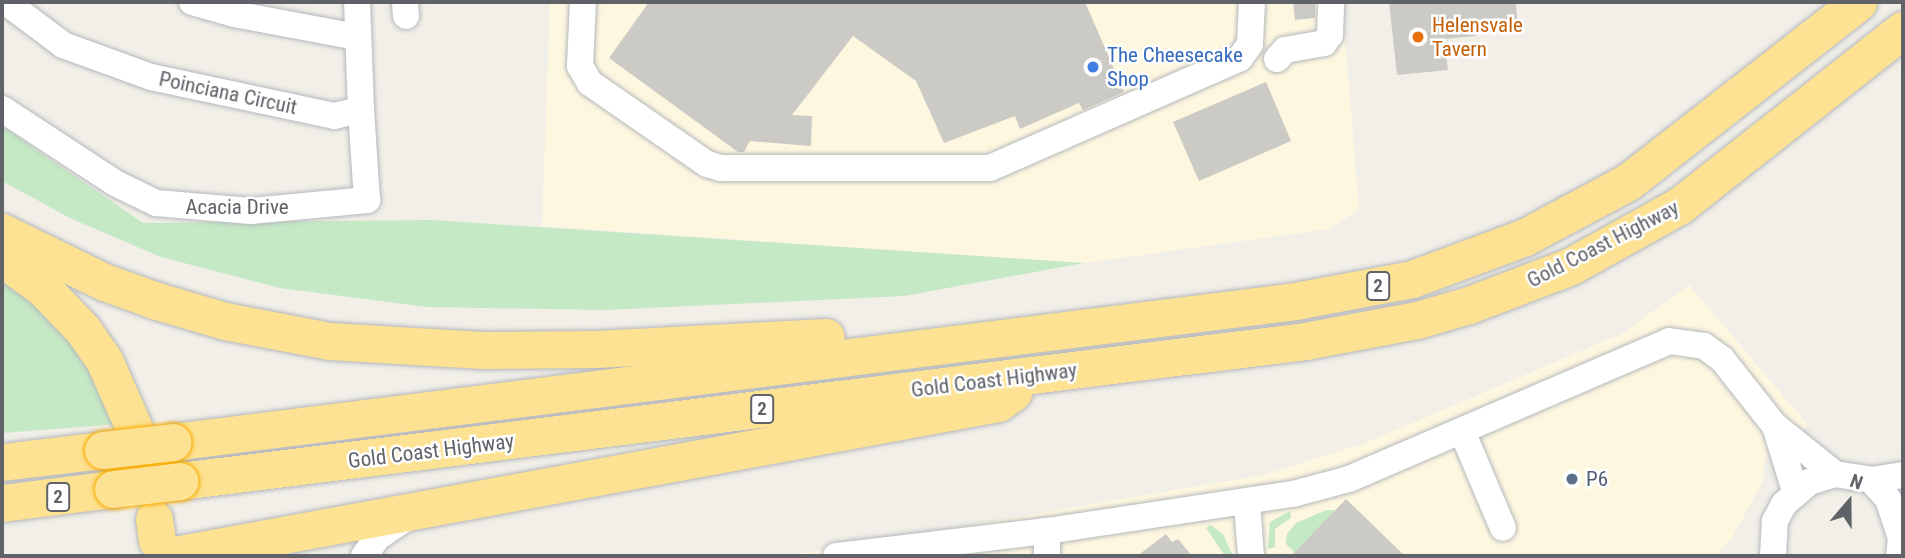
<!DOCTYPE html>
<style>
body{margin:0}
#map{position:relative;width:1905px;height:558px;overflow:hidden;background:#f1efe8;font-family:"Roboto Condensed",sans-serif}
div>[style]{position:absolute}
.commercial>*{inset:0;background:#fef7e0}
.green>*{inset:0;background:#c5e8c5}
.building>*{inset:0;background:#cccac5}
.roads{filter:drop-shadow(0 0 2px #b5b8bc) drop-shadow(0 0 2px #b5b8bc)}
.minor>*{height:26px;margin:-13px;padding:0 13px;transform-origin:13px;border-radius:13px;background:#fff}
.highway>*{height:37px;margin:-18.5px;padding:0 18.5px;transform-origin:18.5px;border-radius:18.5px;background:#fde293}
.bridges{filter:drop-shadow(0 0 2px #f9ab00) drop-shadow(0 0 2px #f9ab00)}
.highway-bridge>*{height:37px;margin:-18.5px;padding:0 18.5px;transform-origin:18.5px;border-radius:18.5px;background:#fde293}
.dots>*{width:19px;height:19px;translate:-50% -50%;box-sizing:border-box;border:4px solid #fff;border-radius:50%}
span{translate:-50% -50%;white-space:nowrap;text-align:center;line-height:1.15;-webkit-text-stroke:5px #fff;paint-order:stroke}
.shield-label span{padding:2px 5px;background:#fff;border:2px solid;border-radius:5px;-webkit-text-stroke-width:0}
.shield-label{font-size:19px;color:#5f6368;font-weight:700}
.food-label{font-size:21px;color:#c56008}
.left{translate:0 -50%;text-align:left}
.shop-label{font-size:21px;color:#366cbe}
.street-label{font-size:21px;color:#5f6368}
.service-label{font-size:21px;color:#4e5e75}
.frame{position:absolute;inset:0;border:4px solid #5f6368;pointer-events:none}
.north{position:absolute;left:1814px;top:467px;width:70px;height:70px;-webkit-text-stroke:5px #fff;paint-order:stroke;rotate:20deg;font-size:19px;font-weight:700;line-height:28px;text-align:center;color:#5f6368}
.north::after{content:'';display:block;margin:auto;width:24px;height:32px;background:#5f6368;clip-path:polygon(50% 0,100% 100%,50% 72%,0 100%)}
</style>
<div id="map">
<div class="commercial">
<div style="clip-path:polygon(550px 2px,1342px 2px,1359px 209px,1329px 229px,1084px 263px,542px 226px)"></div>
<div style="clip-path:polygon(1689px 285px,1808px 425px,1765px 459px,1763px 481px,1732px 538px,1719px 551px,1725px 556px,787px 556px,1263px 475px,1363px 444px,1623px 333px)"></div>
</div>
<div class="green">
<div style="clip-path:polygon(2px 126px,143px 223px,432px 220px,1084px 263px,904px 296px,605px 310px,427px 307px,280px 288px,161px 257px,70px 218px,2px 181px)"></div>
<div style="clip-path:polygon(2px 277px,49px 315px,91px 371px,120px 424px,2px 433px)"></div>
<div style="clip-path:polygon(1326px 510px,1335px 510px,1298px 556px,1286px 544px,1287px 534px,1296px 523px)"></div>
<div style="clip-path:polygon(1290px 511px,1291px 518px,1275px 529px,1275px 547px,1268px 549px,1270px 522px)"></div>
<div style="clip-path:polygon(1211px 525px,1223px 534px,1233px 556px,1225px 556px,1206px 528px)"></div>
</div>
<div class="building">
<div style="clip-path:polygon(649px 2px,1085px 2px,1124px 92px,1083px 110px,1079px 103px,1020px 129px,1015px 116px,944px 143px,916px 81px,853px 36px,792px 115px,812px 116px,811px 146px,750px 141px,744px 152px,738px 152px,609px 58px)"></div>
<div style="clip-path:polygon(1293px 2px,1315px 2px,1315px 18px,1295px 20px)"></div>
<div style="clip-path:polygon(1389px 2px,1516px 2px,1517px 19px,1475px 23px,1476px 36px,1444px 39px,1448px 70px,1397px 75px)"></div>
<div style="clip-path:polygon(1266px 82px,1291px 141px,1199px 181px,1173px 122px)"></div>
<div style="clip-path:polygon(1346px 499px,1405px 556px,1291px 556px)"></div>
<div style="clip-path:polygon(1166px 534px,1172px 542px,1178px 539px,1192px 556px,1137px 556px)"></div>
</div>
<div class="roads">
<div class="minor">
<div style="left:6px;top:2px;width:71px;rotate:37deg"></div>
<div style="left:63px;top:45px;width:94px;rotate:20deg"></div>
<div style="left:151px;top:77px;width:187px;rotate:12deg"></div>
<div style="left:334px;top:116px;width:28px;rotate:-13deg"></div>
<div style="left:361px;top:110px;width:108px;rotate:-92.1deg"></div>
<div style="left:192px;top:2px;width:44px;rotate:15.9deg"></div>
<div style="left:234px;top:14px;width:125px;rotate:10.6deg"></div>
<div style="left:405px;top:2px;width:14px;rotate:86deg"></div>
<div style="left:583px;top:2px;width:64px;rotate:92.7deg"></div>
<div style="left:580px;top:66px;width:20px;rotate:60deg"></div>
<div style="left:590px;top:83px;width:142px;rotate:34.7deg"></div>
<div style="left:707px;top:164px;width:15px;rotate:16deg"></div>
<div style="left:721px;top:168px;width:269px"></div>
<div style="left:990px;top:168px;width:273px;rotate:-23.7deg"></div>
<div style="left:1240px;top:58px;width:17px;rotate:-54deg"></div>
<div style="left:1250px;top:44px;width:42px;rotate:-87.3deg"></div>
<div style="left:1277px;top:59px;width:12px;rotate:-48deg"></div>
<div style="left:1285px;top:50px;width:40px;rotate:-10deg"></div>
<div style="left:1324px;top:43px;width:10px;rotate:-53deg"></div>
<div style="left:1330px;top:35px;width:33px;rotate:-88deg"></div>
<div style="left:2px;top:109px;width:135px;rotate:33.2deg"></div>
<div style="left:115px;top:183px;width:46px;rotate:26deg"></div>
<div style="left:156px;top:203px;width:95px;rotate:4.8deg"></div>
<div style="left:251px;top:211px;width:117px;rotate:-5.4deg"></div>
<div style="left:367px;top:200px;width:90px;rotate:-93.8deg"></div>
<div style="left:1775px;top:426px;width:68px;rotate:72.9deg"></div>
<div style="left:1462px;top:431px;width:105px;rotate:67.1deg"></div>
<div style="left:1871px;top:480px;width:32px;rotate:-9deg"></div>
<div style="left:1247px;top:503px;width:53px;rotate:85.7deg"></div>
<div style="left:364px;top:556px;width:24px;rotate:-54deg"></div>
<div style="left:378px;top:537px;width:37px;rotate:-34deg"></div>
<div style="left:836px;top:556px;width:212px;rotate:-6.8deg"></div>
<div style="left:1047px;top:531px;width:249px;rotate:-8.6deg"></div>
<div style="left:1293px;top:494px;width:58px;rotate:-15deg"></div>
<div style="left:1349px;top:479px;width:348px;rotate:-23.3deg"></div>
<div style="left:1669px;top:341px;width:35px;rotate:8deg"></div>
<div style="left:1704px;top:346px;width:22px;rotate:36deg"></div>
<div style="left:1722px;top:359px;width:85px;rotate:51.7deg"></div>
<div style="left:1775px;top:426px;width:77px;rotate:38.7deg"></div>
<div style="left:1047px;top:556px;width:25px;rotate:-90deg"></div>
<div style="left:1773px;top:556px;width:35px;rotate:-87deg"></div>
<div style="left:1775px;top:521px;width:19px;rotate:-62deg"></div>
<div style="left:1784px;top:504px;width:33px;rotate:-41deg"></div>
<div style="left:1809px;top:482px;width:27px;rotate:-17deg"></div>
<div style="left:1835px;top:474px;width:36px;rotate:9deg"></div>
<div style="left:1871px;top:480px;width:25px;rotate:48deg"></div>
<div style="left:1888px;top:499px;width:41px;rotate:71.6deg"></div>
<div style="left:1901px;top:538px;width:18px;rotate:96deg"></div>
</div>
<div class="highway">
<div style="left:2px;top:232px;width:114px;rotate:26.1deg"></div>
<div style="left:104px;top:282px;width:56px;rotate:19.7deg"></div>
<div style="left:157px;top:301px;width:71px;rotate:16.4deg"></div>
<div style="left:225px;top:321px;width:107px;rotate:10.8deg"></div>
<div style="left:330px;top:341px;width:152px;rotate:3.4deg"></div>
<div style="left:482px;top:350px;width:114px;rotate:-0.5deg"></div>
<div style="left:596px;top:349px;width:230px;rotate:-3deg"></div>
<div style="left:2px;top:258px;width:52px;rotate:36.4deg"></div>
<div style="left:44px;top:289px;width:57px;rotate:46.4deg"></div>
<div style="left:83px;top:330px;width:37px;rotate:55deg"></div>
<div style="left:104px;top:360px;width:74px;rotate:66.2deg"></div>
<div style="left:173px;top:442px;width:1131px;rotate:-7.16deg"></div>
<div style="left:1295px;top:301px;width:119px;rotate:-10.6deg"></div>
<div style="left:1412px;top:279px;width:121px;rotate:-20.4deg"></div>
<div style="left:1525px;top:237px;width:117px;rotate:-28.1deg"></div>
<div style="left:1628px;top:182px;width:292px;rotate:-38deg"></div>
<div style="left:2px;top:462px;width:102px;rotate:-6.8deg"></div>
<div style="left:180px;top:481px;width:1134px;rotate:-7.09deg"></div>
<div style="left:1305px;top:341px;width:114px;rotate:-10.6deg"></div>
<div style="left:1417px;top:320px;width:54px;rotate:-16.1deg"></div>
<div style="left:1469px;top:305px;width:109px;rotate:-20.9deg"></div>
<div style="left:1571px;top:266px;width:124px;rotate:-29.1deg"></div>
<div style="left:1679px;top:206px;width:285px;rotate:-38.2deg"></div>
<div style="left:2px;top:503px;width:112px;rotate:-7.2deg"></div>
<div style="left:154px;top:519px;width:22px;rotate:82deg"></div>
<div style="left:169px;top:556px;width:843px;rotate:-10.46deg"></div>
<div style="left:998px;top:403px;width:19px;rotate:-35deg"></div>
</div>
</div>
<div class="bridges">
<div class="highway-bridge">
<div style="left:103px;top:450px;width:70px;rotate:-6.5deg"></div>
<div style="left:113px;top:489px;width:67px;rotate:-6.8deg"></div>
</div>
</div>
<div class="dots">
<div style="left:1418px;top:37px;background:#e8710a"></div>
<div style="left:1093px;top:67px;background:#3f7fe0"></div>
<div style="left:1572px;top:479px;background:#5c6f8a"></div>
</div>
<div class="shield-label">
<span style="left:1378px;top:286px">2</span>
<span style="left:762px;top:409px">2</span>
<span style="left:58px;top:497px">2</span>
</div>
<div class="food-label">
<span class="left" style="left:1432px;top:37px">Helensvale<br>Tavern</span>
</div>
<div class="shop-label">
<span class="left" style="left:1107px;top:67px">The Cheesecake<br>Shop</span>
</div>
<div class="street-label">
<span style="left:228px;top:93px;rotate:12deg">Poinciana Circuit</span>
<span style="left:237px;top:207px">Acacia Drive</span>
<span style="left:1603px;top:244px;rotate:-27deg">Gold Coast Highway</span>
<span style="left:994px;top:380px;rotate:-7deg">Gold Coast Highway</span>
<span style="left:431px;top:451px;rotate:-7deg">Gold Coast Highway</span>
</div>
<div class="service-label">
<span class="left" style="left:1586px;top:479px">P6</span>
</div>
<div class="frame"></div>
<div class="north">N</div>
</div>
